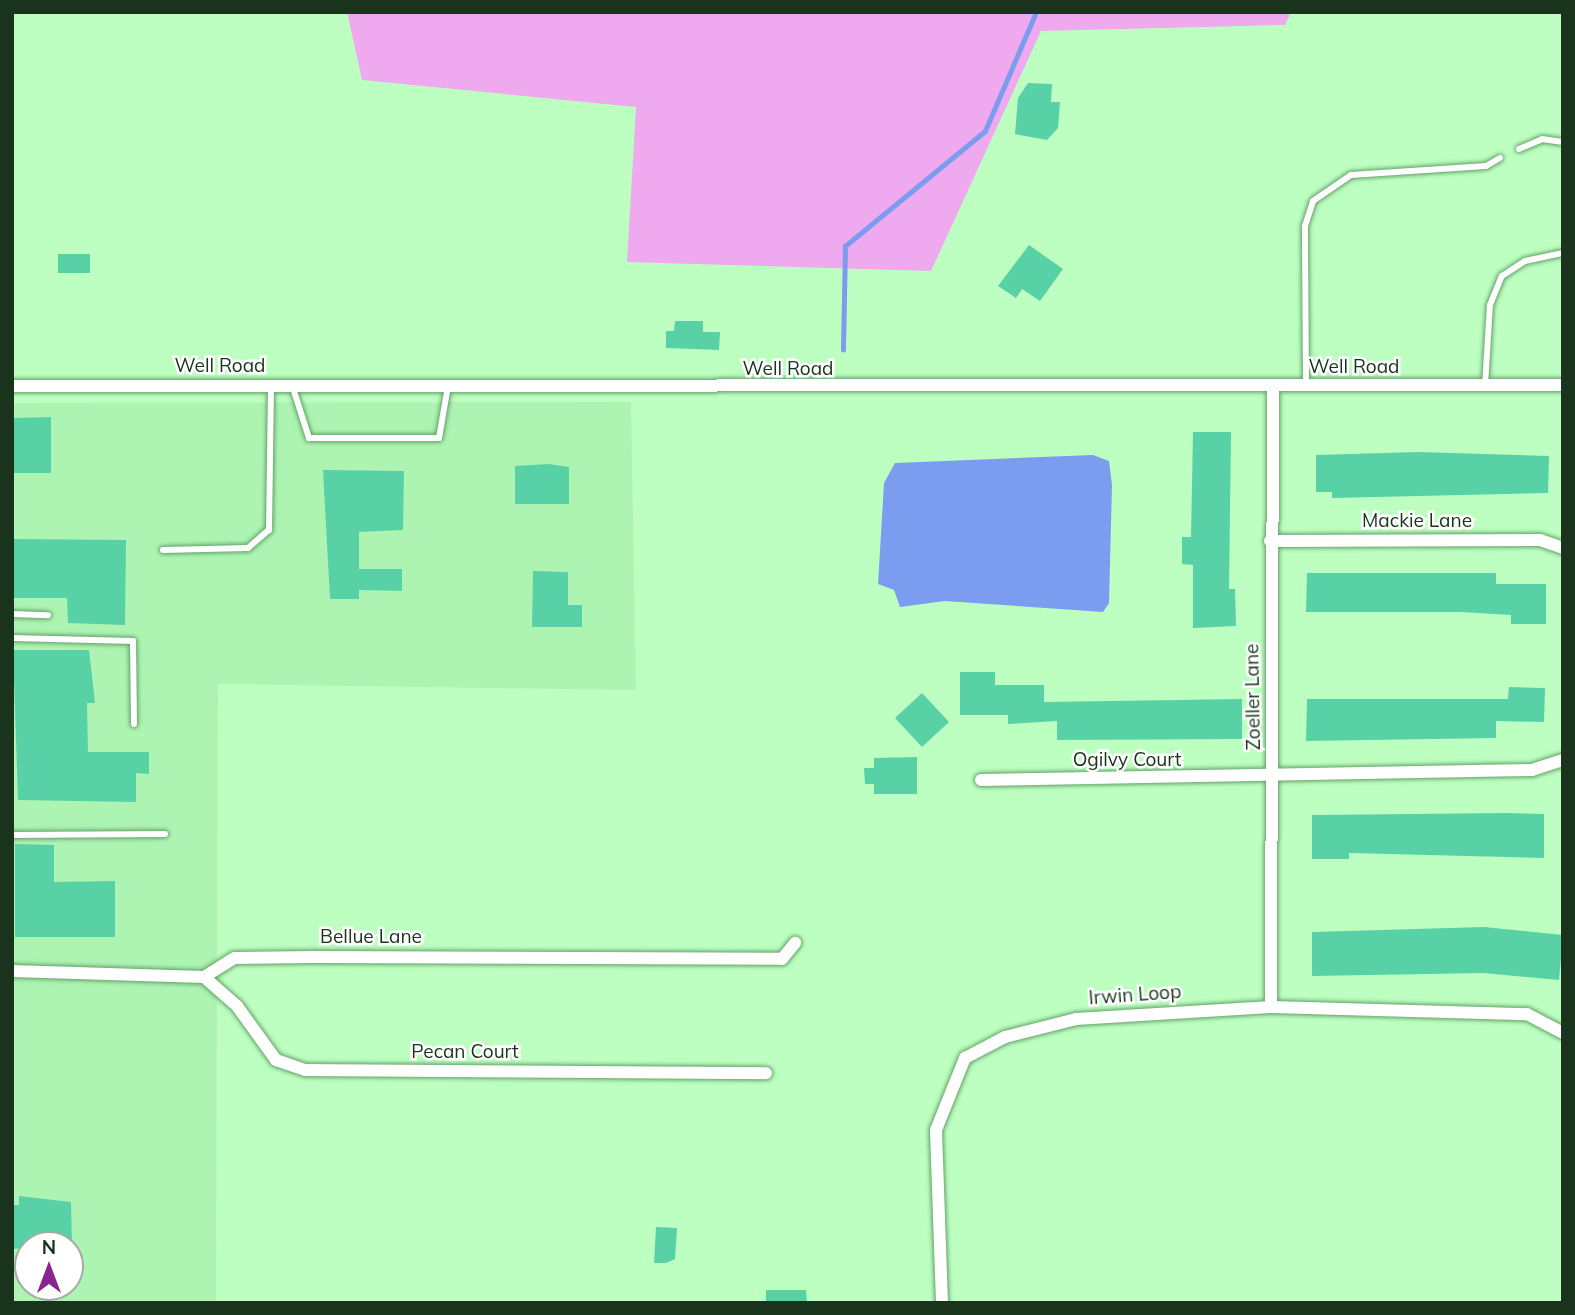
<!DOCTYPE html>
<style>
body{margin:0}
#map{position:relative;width:1575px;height:1315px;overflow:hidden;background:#bdffc1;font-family:Mulish,sans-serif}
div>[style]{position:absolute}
.built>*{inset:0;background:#adf4b2}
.green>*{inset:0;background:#eea9ef}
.water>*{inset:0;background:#7c9def}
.stream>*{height:4.5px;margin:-2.25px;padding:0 2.25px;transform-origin:2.25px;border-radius:2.25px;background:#7c9def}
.building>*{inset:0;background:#59d1a6}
.roads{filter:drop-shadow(0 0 2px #64a26a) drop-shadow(0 0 2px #64a26a)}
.lane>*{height:6px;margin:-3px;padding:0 3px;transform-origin:3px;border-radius:3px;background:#fff}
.street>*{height:12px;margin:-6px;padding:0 6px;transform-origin:6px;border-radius:6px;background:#fff}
span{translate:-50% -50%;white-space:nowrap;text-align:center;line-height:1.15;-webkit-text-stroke:5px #fff;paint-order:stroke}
.street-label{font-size:19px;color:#19331c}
.frame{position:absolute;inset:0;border:14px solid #19331c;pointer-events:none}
.north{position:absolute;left:14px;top:1231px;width:70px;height:70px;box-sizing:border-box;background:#fff;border:2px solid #a3ada4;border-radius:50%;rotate:0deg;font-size:19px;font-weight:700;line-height:28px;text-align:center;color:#19331c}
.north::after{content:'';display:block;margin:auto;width:24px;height:32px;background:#89258d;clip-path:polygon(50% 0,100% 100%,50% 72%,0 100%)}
</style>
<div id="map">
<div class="built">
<div style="clip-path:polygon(evenodd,631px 402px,636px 690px,218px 684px,216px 1303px,12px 1303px,12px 403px,631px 402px,28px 1245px,70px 1245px,70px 1287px,28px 1287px,28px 1245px)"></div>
</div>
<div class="green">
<div style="clip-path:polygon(347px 12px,1291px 12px,1285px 25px,1041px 31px,931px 271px,627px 262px,636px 107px,362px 80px)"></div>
</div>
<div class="water">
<div style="clip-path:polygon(1093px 455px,1109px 461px,1112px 485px,1109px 603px,1103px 612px,945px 601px,900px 607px,894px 590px,878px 584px,884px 483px,895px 463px)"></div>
</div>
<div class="stream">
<div style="left:843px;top:350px;width:104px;rotate:-88.9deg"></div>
<div style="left:845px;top:246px;width:181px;rotate:-39.4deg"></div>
<div style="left:985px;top:131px;width:129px;rotate:-66.8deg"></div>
</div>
<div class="building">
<div style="clip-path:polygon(1028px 83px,1052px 84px,1051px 102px,1060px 102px,1058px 128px,1047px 140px,1015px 134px,1018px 98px)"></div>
<div style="clip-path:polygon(1029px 245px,1063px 269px,1040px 301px,1022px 289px,1016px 298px,998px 286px)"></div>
<div style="clip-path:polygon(58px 254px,90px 254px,90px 273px,58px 273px)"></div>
<div style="clip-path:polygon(675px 321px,703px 321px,703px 332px,720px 332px,719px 350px,666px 348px,666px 331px,674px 331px)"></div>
<div style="clip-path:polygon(51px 417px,51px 473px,13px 473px,13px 418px)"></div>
<div style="clip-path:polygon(1193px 432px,1231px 432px,1229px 589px,1235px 589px,1236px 626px,1193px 628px,1193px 565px,1182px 564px,1182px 537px,1191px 537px)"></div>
<div style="clip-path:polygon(1418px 452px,1549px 456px,1548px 493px,1332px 498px,1332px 492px,1316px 492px,1316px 455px)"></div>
<div style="clip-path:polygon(549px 464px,569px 467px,569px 504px,515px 504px,515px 466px)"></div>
<div style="clip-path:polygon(323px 470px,404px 471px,403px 530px,359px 532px,359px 569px,402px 569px,402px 591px,359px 590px,359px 599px,330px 599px)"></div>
<div style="clip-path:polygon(14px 539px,126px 540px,125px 625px,68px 623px,67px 598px,13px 598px)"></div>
<div style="clip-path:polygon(533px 571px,568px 572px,568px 605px,582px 605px,582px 627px,532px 627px)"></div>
<div style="clip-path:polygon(1307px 573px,1496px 573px,1496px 584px,1546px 584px,1546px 624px,1511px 624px,1511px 615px,1461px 612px,1306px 612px)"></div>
<div style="clip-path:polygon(13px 650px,89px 650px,95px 703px,87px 703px,88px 752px,149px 752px,149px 774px,136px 773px,136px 802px,18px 800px)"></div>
<div style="clip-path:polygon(960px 672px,995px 672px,995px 685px,1044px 685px,1044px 702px,1242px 699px,1242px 739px,1057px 740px,1057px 721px,1008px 724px,1008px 715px,960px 715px)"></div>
<div style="clip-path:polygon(1509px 687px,1545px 688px,1544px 722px,1496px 721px,1496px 738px,1306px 741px,1307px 699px,1508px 699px)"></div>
<div style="clip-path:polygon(922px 693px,949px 722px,922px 747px,895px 718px)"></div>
<div style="clip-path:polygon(917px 757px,917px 794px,874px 794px,874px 784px,865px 784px,864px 768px,874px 768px,874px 758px)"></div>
<div style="clip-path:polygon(1506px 813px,1544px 814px,1544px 858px,1349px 853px,1349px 859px,1312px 859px,1312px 815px)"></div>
<div style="clip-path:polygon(15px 844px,54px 845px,54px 882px,115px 881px,115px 937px,15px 937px)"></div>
<div style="clip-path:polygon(1484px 927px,1563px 935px,1559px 980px,1484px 973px,1312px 976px,1312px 932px)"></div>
<div style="clip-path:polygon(19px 1196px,71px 1202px,72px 1245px,12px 1249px,12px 1205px,19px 1205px)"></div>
<div style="clip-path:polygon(656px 1227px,677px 1228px,675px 1259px,666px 1263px,654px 1263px)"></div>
<div style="clip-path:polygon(766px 1290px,806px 1290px,807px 1303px,766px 1303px)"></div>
</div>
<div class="roads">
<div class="lane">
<div style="left:1519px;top:149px;width:25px;rotate:-23deg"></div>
<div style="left:1542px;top:139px;width:21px;rotate:8deg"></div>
<div style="left:292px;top:385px;width:56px;rotate:72.2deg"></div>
<div style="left:309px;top:438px;width:130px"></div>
<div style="left:439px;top:438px;width:53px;rotate:-80.2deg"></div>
<div style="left:1306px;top:385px;width:159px;rotate:-90.4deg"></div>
<div style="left:1305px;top:226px;width:26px;rotate:-72deg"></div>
<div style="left:1313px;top:201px;width:46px;rotate:-34.4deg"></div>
<div style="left:1351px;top:175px;width:135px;rotate:-3.8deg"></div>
<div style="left:1486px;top:166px;width:16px;rotate:-30deg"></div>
<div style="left:1485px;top:386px;width:81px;rotate:-86.5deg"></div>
<div style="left:1490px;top:305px;width:31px;rotate:-68deg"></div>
<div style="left:1502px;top:276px;width:27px;rotate:-33deg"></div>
<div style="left:1525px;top:261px;width:39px;rotate:-12deg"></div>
<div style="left:163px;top:550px;width:85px;rotate:-1.3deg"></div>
<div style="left:248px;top:548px;width:28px;rotate:-41deg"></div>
<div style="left:269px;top:530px;width:145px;rotate:-89.2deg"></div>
<div style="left:12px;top:614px;width:36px;rotate:2deg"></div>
<div style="left:12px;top:638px;width:121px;rotate:1.4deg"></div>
<div style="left:133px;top:641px;width:83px;rotate:89.3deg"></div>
<div style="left:12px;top:835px;width:153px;rotate:-0.4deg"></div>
</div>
<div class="street">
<div style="left:12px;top:386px;width:1551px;rotate:-0.04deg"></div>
<div style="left:1270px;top:541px;width:270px;rotate:-0.2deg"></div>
<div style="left:1540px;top:540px;width:24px;rotate:19deg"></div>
<div style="left:981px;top:780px;width:551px;rotate:-1.04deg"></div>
<div style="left:1532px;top:770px;width:33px;rotate:-18deg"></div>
<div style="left:12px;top:971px;width:192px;rotate:1.8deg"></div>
<div style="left:204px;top:977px;width:36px;rotate:-32deg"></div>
<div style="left:235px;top:958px;width:78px;rotate:-0.7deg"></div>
<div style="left:313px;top:957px;width:469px;rotate:0.2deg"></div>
<div style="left:782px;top:959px;width:21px;rotate:-51deg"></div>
<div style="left:204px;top:977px;width:44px;rotate:41.3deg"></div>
<div style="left:237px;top:1006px;width:67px;rotate:54.2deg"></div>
<div style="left:276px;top:1060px;width:31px;rotate:19deg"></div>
<div style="left:305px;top:1070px;width:461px;rotate:0.4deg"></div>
<div style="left:1271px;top:1007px;width:620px;rotate:-89.82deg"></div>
<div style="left:942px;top:1303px;width:173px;rotate:-92deg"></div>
<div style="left:936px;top:1130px;width:78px;rotate:-68.1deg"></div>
<div style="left:965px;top:1058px;width:45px;rotate:-27.7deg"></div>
<div style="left:1005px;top:1037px;width:73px;rotate:-14.2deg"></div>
<div style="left:1076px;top:1019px;width:195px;rotate:-3.5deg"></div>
<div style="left:1271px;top:1007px;width:256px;rotate:1.6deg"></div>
<div style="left:1527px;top:1014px;width:41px;rotate:27.8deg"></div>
</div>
</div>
<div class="street-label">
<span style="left:220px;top:366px">Well Road</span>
<span style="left:1354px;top:367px">Well Road</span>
<span style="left:788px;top:369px">Well Road</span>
<span style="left:1417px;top:521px">Mackie Lane</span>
<span style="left:1253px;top:697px;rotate:-91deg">Zoeller Lane</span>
<span style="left:1127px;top:760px">Ogilvy Court</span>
<span style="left:371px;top:937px">Bellue Lane</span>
<span style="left:1135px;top:995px;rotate:-4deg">Irwin Loop</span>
<span style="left:465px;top:1052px">Pecan Court</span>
</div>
<div class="frame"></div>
<div class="north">N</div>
</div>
